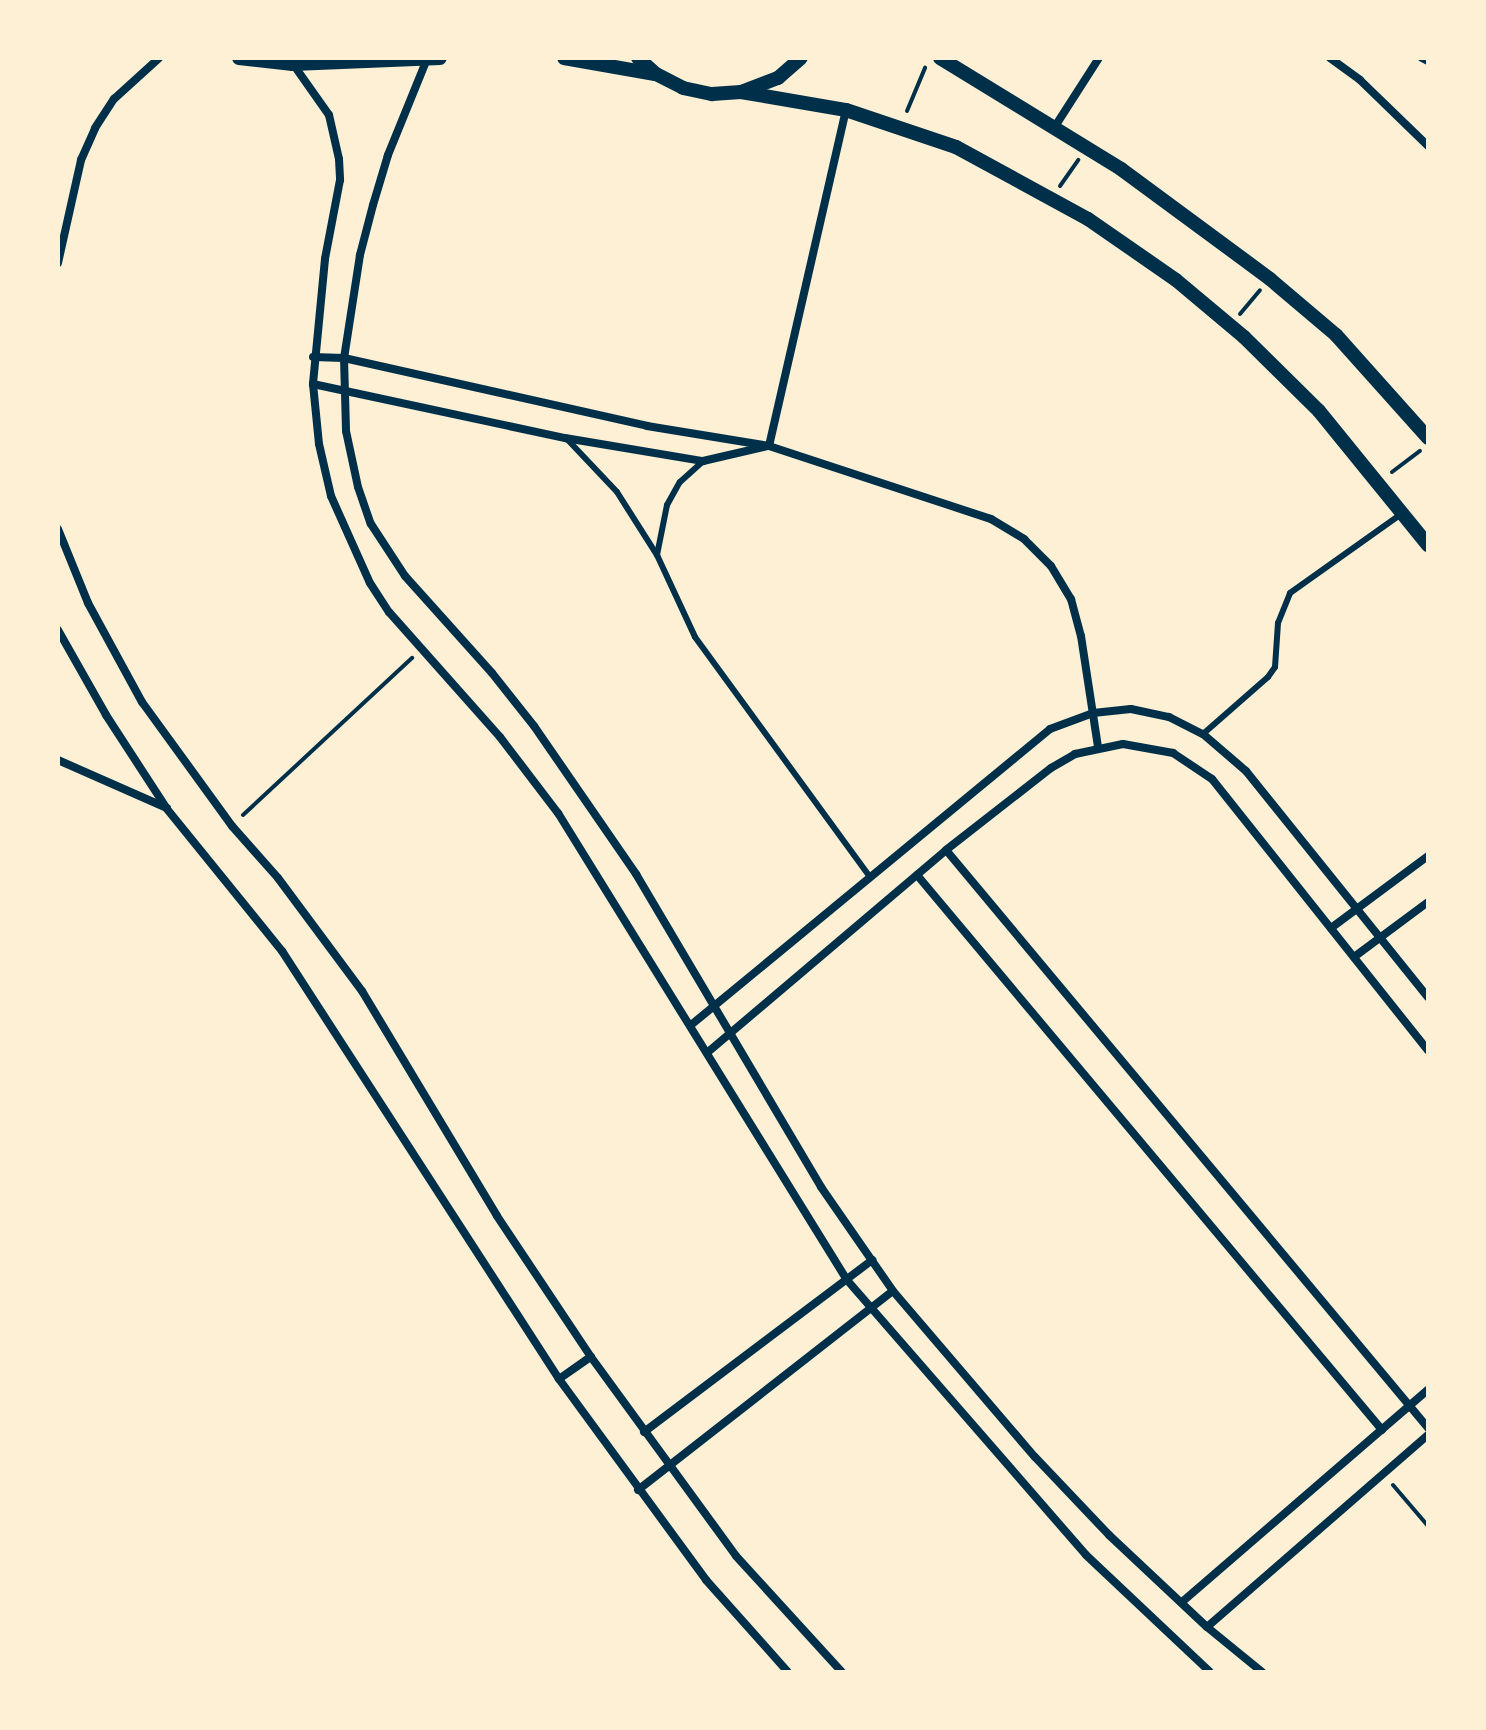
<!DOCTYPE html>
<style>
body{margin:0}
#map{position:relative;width:1486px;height:1730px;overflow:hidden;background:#fdf0d5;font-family:"Golos Text",sans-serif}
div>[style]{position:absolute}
.path>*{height:4px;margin:-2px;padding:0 2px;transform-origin:2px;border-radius:2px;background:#003049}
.service>*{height:6px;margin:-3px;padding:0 3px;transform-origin:3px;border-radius:3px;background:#003049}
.minor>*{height:8px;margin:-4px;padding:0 4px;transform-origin:4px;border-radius:4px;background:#003049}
.tertiary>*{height:14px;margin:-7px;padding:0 7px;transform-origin:7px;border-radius:7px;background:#003049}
span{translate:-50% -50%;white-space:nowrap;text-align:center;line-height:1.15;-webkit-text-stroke:6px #fdf0d5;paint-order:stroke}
.frame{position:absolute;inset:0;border:60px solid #fdf0d5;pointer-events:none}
</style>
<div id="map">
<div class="path">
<div style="left:907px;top:111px;width:47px;rotate:-67.3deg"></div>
<div style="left:1060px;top:186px;width:32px;rotate:-55deg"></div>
<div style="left:1240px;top:314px;width:31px;rotate:-50deg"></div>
<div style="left:1392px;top:472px;width:35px;rotate:-37deg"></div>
<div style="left:243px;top:815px;width:231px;rotate:-42.9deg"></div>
<div style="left:1393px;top:1485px;width:54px;rotate:49.5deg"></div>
</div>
<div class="service">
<div style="left:566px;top:438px;width:74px;rotate:46.6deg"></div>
<div style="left:617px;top:492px;width:75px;rotate:57.6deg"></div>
<div style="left:657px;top:555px;width:90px;rotate:65.1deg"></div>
<div style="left:695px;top:637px;width:297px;rotate:53.9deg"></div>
<div style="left:657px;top:555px;width:51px;rotate:-78.7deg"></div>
<div style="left:667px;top:505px;width:26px;rotate:-61deg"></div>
<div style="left:680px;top:482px;width:31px;rotate:-42deg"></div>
<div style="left:1203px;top:734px;width:86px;rotate:-41.2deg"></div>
<div style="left:1268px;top:677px;width:12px;rotate:-55deg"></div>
<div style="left:1275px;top:667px;width:44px;rotate:-86.1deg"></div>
<div style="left:1278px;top:623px;width:32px;rotate:-68deg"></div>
<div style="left:1290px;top:593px;width:136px;rotate:-35.4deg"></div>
</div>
<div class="minor">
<div style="left:1330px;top:58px;width:37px;rotate:36deg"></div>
<div style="left:1360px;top:80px;width:95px;rotate:44.1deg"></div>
<div style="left:1422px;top:58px;width:7px;rotate:27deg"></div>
<div style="left:427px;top:59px;width:104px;rotate:112.1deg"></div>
<div style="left:388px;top:155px;width:52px;rotate:106.7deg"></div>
<div style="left:373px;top:205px;width:52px;rotate:104.6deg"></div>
<div style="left:360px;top:255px;width:104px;rotate:98.8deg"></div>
<div style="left:344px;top:358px;width:73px;rotate:88.4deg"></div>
<div style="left:346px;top:431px;width:57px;rotate:77.9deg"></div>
<div style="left:358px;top:487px;width:39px;rotate:71deg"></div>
<div style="left:371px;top:524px;width:62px;rotate:56.8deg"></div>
<div style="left:405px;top:576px;width:130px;rotate:48.1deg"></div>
<div style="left:492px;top:673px;width:68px;rotate:51.6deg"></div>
<div style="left:534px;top:726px;width:180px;rotate:55.4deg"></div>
<div style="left:636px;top:874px;width:364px;rotate:59.4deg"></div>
<div style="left:821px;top:1187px;width:126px;rotate:55.3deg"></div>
<div style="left:893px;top:1291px;width:218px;rotate:49.5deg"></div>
<div style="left:1035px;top:1457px;width:108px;rotate:46.5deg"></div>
<div style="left:1109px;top:1535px;width:134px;rotate:43.2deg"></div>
<div style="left:1207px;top:1627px;width:71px;rotate:39.3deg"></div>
<div style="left:293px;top:64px;width:62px;rotate:54.8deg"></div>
<div style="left:329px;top:115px;width:45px;rotate:77.2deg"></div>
<div style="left:339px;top:159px;width:21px;rotate:87deg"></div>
<div style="left:340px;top:180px;width:80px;rotate:100.8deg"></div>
<div style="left:325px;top:259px;width:126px;rotate:95.5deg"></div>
<div style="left:313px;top:384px;width:60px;rotate:84.3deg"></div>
<div style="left:319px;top:444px;width:53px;rotate:77deg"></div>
<div style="left:331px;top:496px;width:95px;rotate:65.9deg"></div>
<div style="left:370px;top:583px;width:35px;rotate:57deg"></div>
<div style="left:389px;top:612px;width:167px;rotate:48.4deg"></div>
<div style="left:500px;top:737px;width:96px;rotate:52.7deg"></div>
<div style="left:558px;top:813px;width:549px;rotate:58.25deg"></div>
<div style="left:847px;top:1280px;width:364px;rotate:49deg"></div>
<div style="left:1086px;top:1555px;width:170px;rotate:43.3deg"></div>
<div style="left:1054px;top:128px;width:83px;rotate:-57.3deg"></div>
<div style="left:58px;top:263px;width:106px;rotate:-77.4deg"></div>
<div style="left:81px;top:160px;width:35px;rotate:-66deg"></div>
<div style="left:95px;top:128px;width:35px;rotate:-57deg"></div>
<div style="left:114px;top:99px;width:61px;rotate:-42.3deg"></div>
<div style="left:313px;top:357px;width:31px;rotate:2deg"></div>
<div style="left:344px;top:358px;width:311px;rotate:12.6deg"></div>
<div style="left:647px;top:426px;width:124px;rotate:9.3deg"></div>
<div style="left:769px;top:446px;width:234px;rotate:18.2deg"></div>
<div style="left:991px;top:519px;width:39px;rotate:31deg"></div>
<div style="left:1024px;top:539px;width:38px;rotate:45deg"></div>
<div style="left:1051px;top:566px;width:39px;rotate:59deg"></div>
<div style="left:1071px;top:599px;width:38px;rotate:75deg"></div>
<div style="left:1081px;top:636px;width:112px;rotate:81.3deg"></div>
<div style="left:313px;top:384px;width:258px;rotate:12.1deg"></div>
<div style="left:565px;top:438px;width:140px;rotate:9.5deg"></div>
<div style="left:703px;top:461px;width:67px;rotate:-13deg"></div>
<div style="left:769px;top:446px;width:345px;rotate:-77.1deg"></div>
<div style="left:58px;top:529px;width:80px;rotate:67.9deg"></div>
<div style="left:88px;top:603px;width:113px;rotate:61.4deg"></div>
<div style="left:142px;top:702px;width:153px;rotate:54deg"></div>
<div style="left:232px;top:826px;width:69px;rotate:48.5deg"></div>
<div style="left:278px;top:878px;width:141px;rotate:53.4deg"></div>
<div style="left:362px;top:991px;width:262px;rotate:59deg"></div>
<div style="left:497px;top:1216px;width:169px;rotate:56.3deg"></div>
<div style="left:591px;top:1357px;width:246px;rotate:53.9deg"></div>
<div style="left:736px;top:1556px;width:157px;rotate:47.6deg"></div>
<div style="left:58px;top:630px;width:98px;rotate:60.5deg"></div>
<div style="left:106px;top:715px;width:112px;rotate:57deg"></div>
<div style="left:167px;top:809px;width:183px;rotate:51deg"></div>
<div style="left:282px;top:951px;width:510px;rotate:57.09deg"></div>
<div style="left:559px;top:1379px;width:249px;rotate:53.8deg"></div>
<div style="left:706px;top:1580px;width:123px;rotate:48.3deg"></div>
<div style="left:58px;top:760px;width:119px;rotate:23.8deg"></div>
<div style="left:946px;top:850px;width:753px;rotate:50.17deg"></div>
<div style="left:917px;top:875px;width:724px;rotate:50.04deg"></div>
<div style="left:1331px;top:928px;width:121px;rotate:-36.6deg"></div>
<div style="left:1354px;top:957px;width:92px;rotate:-36.6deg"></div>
<div style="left:691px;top:1025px;width:465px;rotate:-39.5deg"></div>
<div style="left:1050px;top:729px;width:46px;rotate:-20.4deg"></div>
<div style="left:1093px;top:713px;width:38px;rotate:-6deg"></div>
<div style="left:1131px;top:709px;width:39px;rotate:12deg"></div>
<div style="left:1169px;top:717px;width:38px;rotate:27deg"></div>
<div style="left:1203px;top:734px;width:57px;rotate:40.7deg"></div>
<div style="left:1246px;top:771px;width:290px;rotate:51.2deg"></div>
<div style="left:708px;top:1052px;width:312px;rotate:-40.3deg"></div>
<div style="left:946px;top:850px;width:133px;rotate:-38deg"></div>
<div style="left:1051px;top:768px;width:28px;rotate:-30deg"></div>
<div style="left:1075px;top:754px;width:49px;rotate:-11.8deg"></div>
<div style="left:1123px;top:744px;width:51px;rotate:10.2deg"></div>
<div style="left:1173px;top:753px;width:47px;rotate:33.7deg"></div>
<div style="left:1212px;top:779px;width:347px;rotate:51.5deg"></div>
<div style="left:559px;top:1379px;width:39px;rotate:-35deg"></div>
<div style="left:644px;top:1432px;width:286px;rotate:-37deg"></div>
<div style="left:638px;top:1490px;width:323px;rotate:-38deg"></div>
<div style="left:1182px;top:1602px;width:325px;rotate:-40.8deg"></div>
<div style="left:1207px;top:1627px;width:293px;rotate:-41deg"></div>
</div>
<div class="tertiary">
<div style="left:239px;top:58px;width:54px;rotate:6.3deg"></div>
<div style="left:293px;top:64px;width:147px;rotate:-2.3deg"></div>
<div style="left:564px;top:58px;width:91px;rotate:10.1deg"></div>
<div style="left:638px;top:58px;width:24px;rotate:42deg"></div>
<div style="left:656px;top:74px;width:30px;rotate:27deg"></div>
<div style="left:683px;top:88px;width:30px;rotate:12deg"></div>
<div style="left:712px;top:94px;width:29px;rotate:-4deg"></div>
<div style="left:741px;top:92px;width:40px;rotate:-21deg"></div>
<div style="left:778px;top:78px;width:30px;rotate:-41deg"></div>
<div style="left:940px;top:58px;width:212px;rotate:31.5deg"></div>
<div style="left:1121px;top:169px;width:185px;rotate:36.4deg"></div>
<div style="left:1270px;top:279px;width:87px;rotate:40.3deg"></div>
<div style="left:1336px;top:335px;width:138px;rotate:48.2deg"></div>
<div style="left:741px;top:92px;width:107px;rotate:9.7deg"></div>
<div style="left:846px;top:110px;width:116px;rotate:18.6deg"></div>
<div style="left:956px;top:147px;width:150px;rotate:28.6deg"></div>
<div style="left:1088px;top:219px;width:107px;rotate:34.7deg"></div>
<div style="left:1176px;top:280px;width:89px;rotate:40deg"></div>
<div style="left:1244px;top:337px;width:105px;rotate:44.6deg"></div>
<div style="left:1319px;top:411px;width:173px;rotate:50.9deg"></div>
</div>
<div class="frame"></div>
</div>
